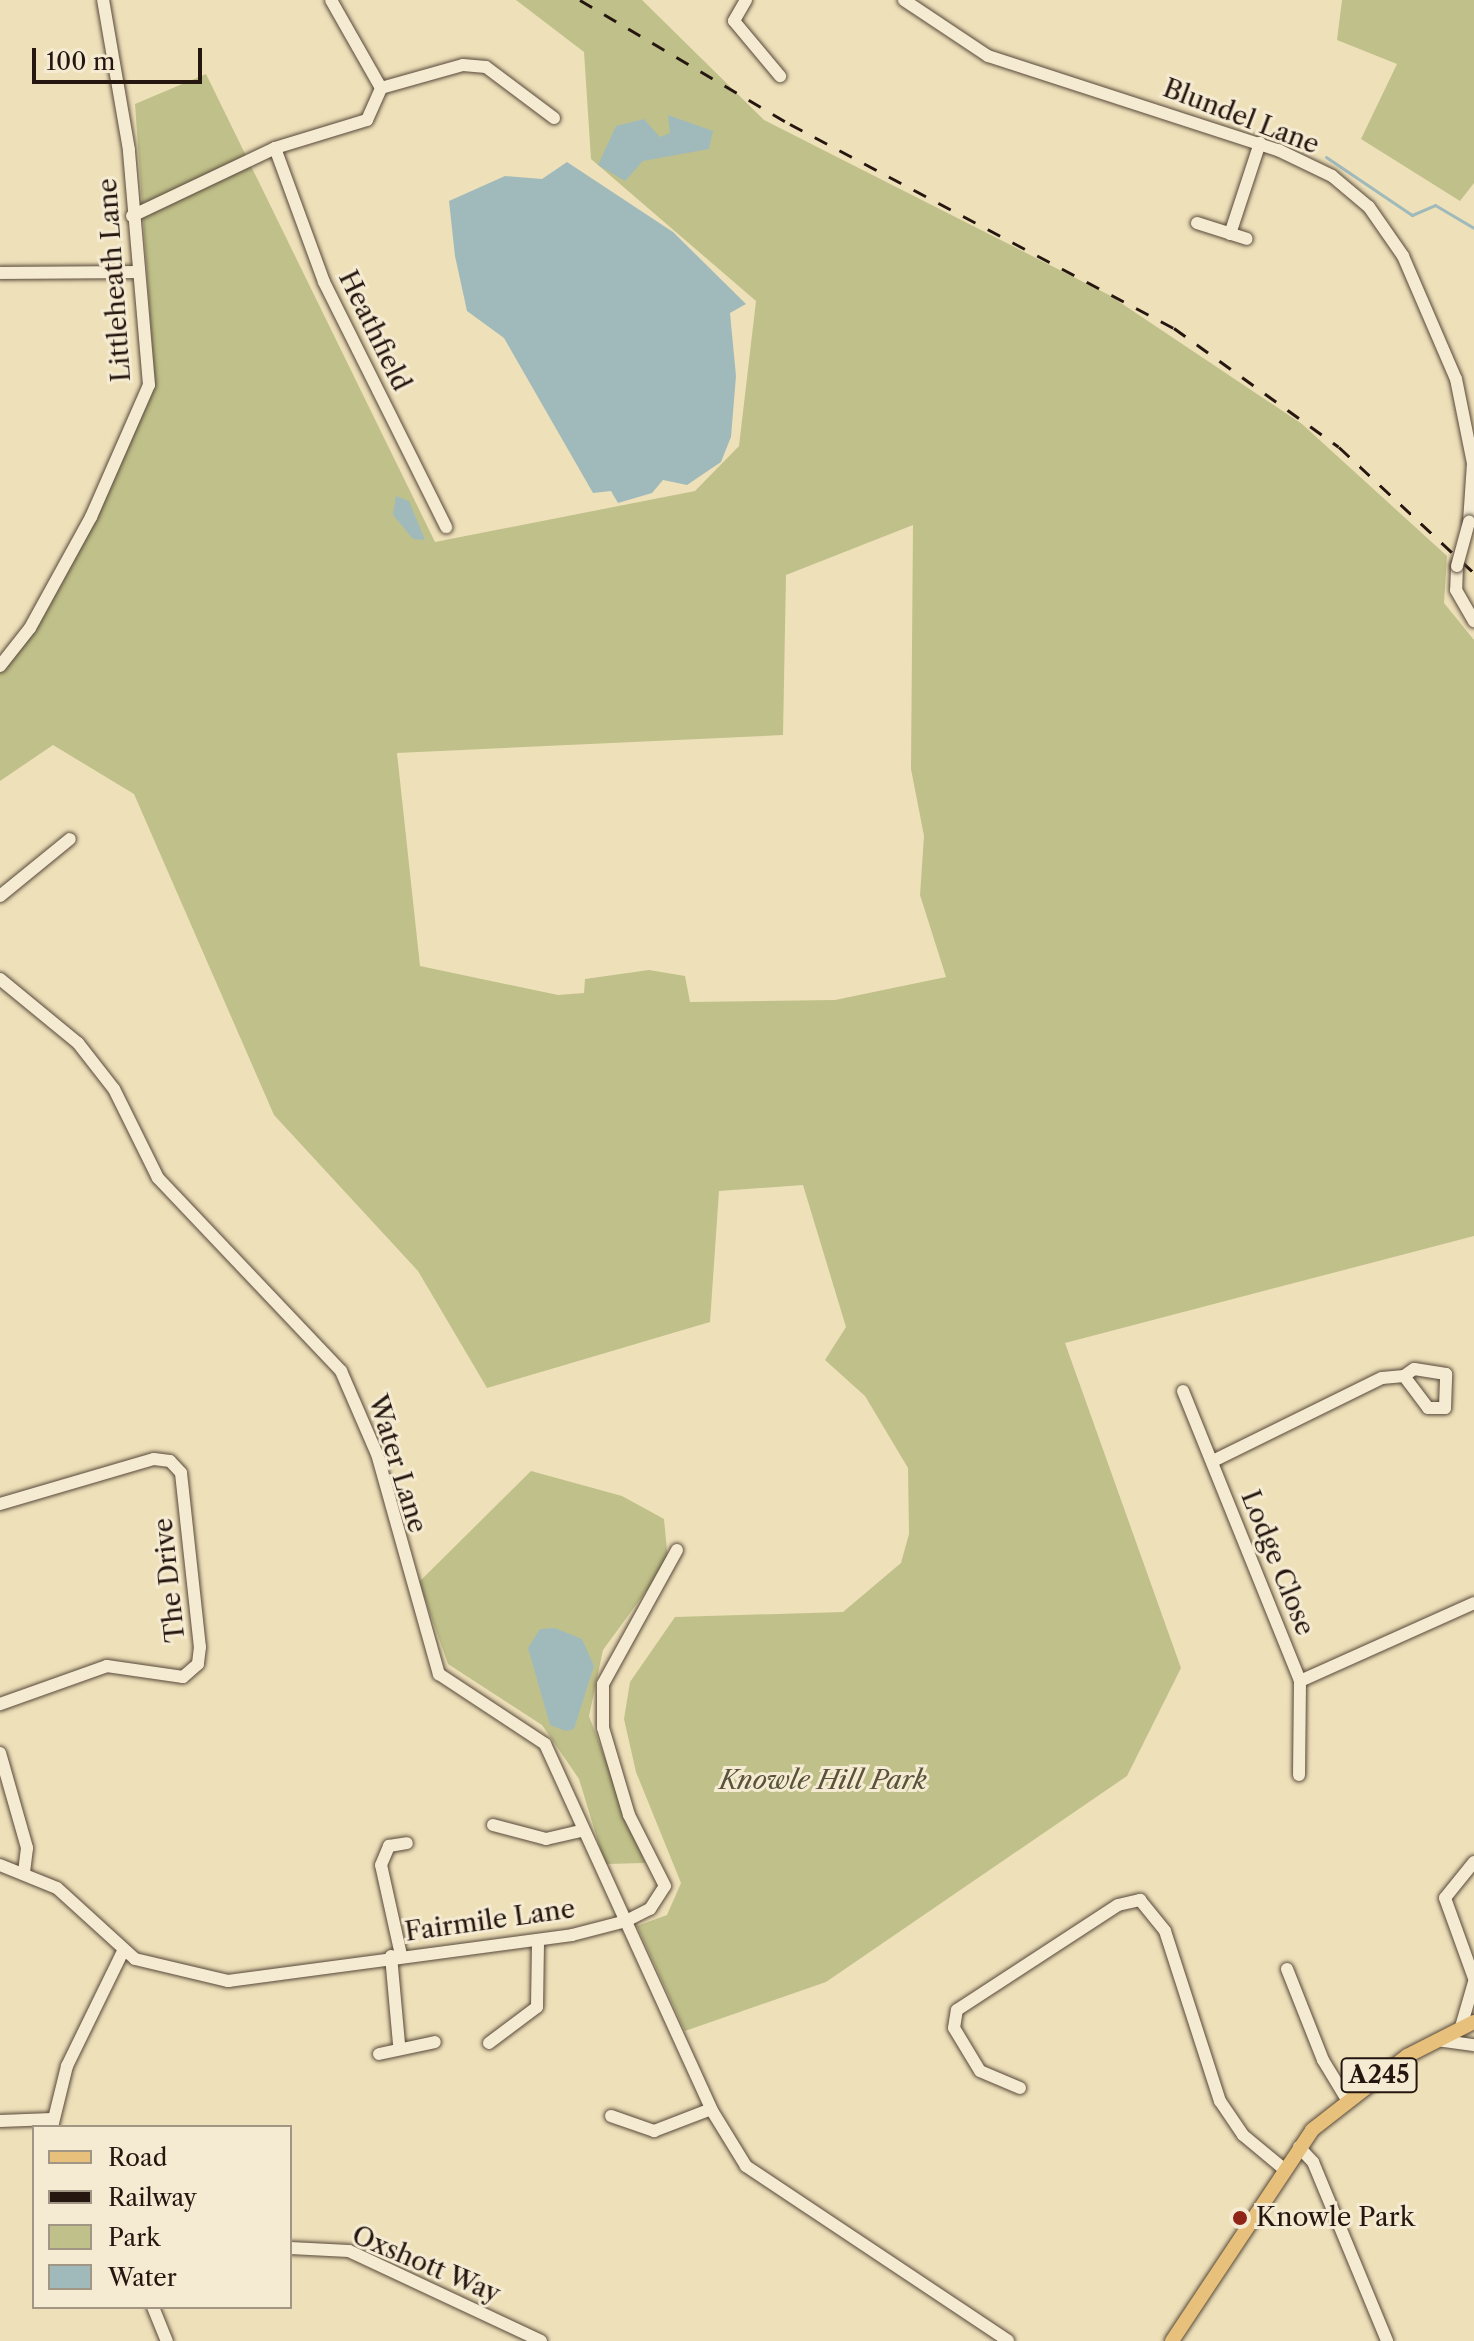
<!DOCTYPE html>
<style>
body{margin:0}
#map{position:relative;width:1474px;height:2341px;overflow:hidden;background:#eee0b9;font-family:"Libre Caslon Text",serif}
div>[style]{position:absolute}
.green>*{inset:0;background:#c0c08a}
.water>*{inset:0;background:#a0babb}
.stream>*{height:3px;margin:-1.5px;padding:0 1.5px;transform-origin:1.5px;border-radius:1.5px;background:#a0babb}
.roads{filter:drop-shadow(0 0 2px #57483a) drop-shadow(0 0 2px #57483a)}
.minor>*{height:12px;margin:-6px;padding:0 6px;transform-origin:6px;border-radius:6px;background:#f4ebd2}
.major>*{height:14px;margin:-7px;padding:0 7px;transform-origin:7px;border-radius:7px;background:#e7c07c}
.rail>*{height:3px;margin-top:-1.5px;transform-origin:0;background:repeating-linear-gradient(90deg,#251610 0 14px,transparent 0 28px)}
.bridges{filter:drop-shadow(0 0 2px #57483a) drop-shadow(0 0 2px #57483a)}
.minor-bridge>*{height:12px;margin:-6px;padding:0 6px;transform-origin:6px;border-radius:6px;background:#f4ebd2}
.dots>*{width:22px;height:22px;translate:-50% -50%;box-sizing:border-box;border:4px solid #f4ebd2;border-radius:50%}
span{translate:-50% -50%;white-space:nowrap;text-align:center;line-height:1.15;-webkit-text-stroke:6px #f4ebd2;paint-order:stroke}
.shield-label span{padding:2px 6px;background:#f4ebd2;border:2px solid;border-radius:6px;-webkit-text-stroke-width:0}
.shield-label{font-size:24px;color:#251610;font-weight:700}
.street-label{font-size:26px;color:#251610}
.park-label{font-size:26px;color:#5b523b;font-style:italic}
.poi-label{font-size:26px;color:#251610}
.left{translate:0 -50%;text-align:left}
.legend{position:absolute;left:32px;top:2125px;width:260px;height:184px;box-sizing:border-box;background:#f4ebd2;border:2px solid #a19684;margin:0;padding:10px 14px;list-style:none;font-size:24px;color:#251610}
.legend li{display:flex;align-items:center;gap:16px;height:40px}
.legend b{width:40px;border:2px solid #a19684}
.scale{position:absolute;left:32px;top:48px;width:170px;height:36px;box-sizing:border-box;border:4px solid #251610;border-top:0;padding-left:10px;font-size:24px;line-height:28px;white-space:nowrap;color:#251610;-webkit-text-stroke:6px #f4ebd2;paint-order:stroke}
</style>
<div id="map">
<div class="green">
<div style="clip-path:polygon(evenodd,516px 0,642px 0,764px 120px,1109px 295px,1302px 424px,1447px 556px,1444px 603px,1474px 640px,1474px 1236px,1065px 1343px,1181px 1668px,1127px 1776px,826px 1982px,685px 2031px,637px 1926px,667px 1915px,681px 1883px,636px 1772px,624px 1719px,630px 1682px,675px 1617px,843px 1612px,901px 1563px,909px 1534px,908px 1468px,865px 1396px,825px 1360px,846px 1327px,803px 1185px,719px 1191px,710px 1322px,487px 1388px,418px 1271px,274px 1115px,134px 794px,53px 745px,0 781px,0 672px,91px 517px,155px 386px,135px 104px,206px 74px,435px 542px,695px 491px,739px 446px,756px 301px,591px 159px,584px 52px,516px 0,913px 525px,911px 769px,924px 836px,920px 895px,946px 977px,835px 1000px,690px 1002px,685px 976px,649px 970px,585px 979px,584px 993px,558px 995px,420px 966px,397px 753px,783px 735px,786px 575px,913px 525px)"></div>
<div style="clip-path:polygon(1342px 0,1474px 0,1474px 183px,1460px 201px,1361px 139px,1397px 64px,1337px 40px)"></div>
<div style="clip-path:polygon(531px 1471px,622px 1496px,664px 1519px,668px 1561px,603px 1650px,589px 1716px,645px 1863px,605px 1864px,579px 1779px,542px 1725px,448px 1664px,419px 1582px)"></div>
</div>
<div class="water">
<div style="clip-path:polygon(668px 115px,713px 131px,709px 149px,643px 161px,625px 181px,598px 165px,616px 126px,644px 119px,660px 137px,670px 133px)"></div>
<div style="clip-path:polygon(567px 162px,673px 232px,746px 304px,730px 313px,736px 376px,731px 437px,721px 462px,687px 485px,663px 480px,652px 493px,618px 503px,611px 491px,593px 493px,504px 338px,467px 311px,455px 256px,449px 201px,505px 176px,542px 179px)"></div>
<div style="clip-path:polygon(396px 496px,409px 501px,425px 540px,413px 539px,393px 515px)"></div>
<div style="clip-path:polygon(555px 1628px,582px 1639px,594px 1666px,574px 1729px,566px 1731px,550px 1725px,528px 1648px,540px 1629px)"></div>
</div>
<div class="stream">
<div style="left:1326px;top:157px;width:104px;rotate:34deg"></div>
<div style="left:1412px;top:215px;width:25px;rotate:-23deg"></div>
<div style="left:1435px;top:205px;width:45px;rotate:30.5deg"></div>
</div>
<div class="roads">
<div class="minor">
<div style="left:746px;top:0;width:24px;rotate:120deg"></div>
<div style="left:734px;top:21px;width:72px;rotate:50.1deg"></div>
<div style="left:904px;top:0;width:101px;rotate:33.7deg"></div>
<div style="left:988px;top:56px;width:305px;rotate:18deg"></div>
<div style="left:1278px;top:150px;width:60px;rotate:25.7deg"></div>
<div style="left:1332px;top:176px;width:48px;rotate:40deg"></div>
<div style="left:1369px;top:207px;width:60px;rotate:55.2deg"></div>
<div style="left:1403px;top:256px;width:134px;rotate:66.7deg"></div>
<div style="left:1456px;top:379px;width:86px;rotate:78.6deg"></div>
<div style="left:1473px;top:463px;width:59px;rotate:93.9deg"></div>
<div style="left:381px;top:88px;width:85px;rotate:-15.7deg"></div>
<div style="left:463px;top:65px;width:23px;rotate:5deg"></div>
<div style="left:486px;top:67px;width:85px;rotate:36.9deg"></div>
<div style="left:275px;top:148px;width:143px;rotate:69.9deg"></div>
<div style="left:324px;top:282px;width:274px;rotate:63.5deg"></div>
<div style="left:132px;top:216px;width:158px;rotate:-25.4deg"></div>
<div style="left:275px;top:148px;width:96px;rotate:-16.9deg"></div>
<div style="left:367px;top:120px;width:35px;rotate:-66deg"></div>
<div style="left:381px;top:88px;width:101px;rotate:-119.6deg"></div>
<div style="left:1197px;top:223px;width:52px;rotate:17.7deg"></div>
<div style="left:1230px;top:234px;width:96px;rotate:-71.8deg"></div>
<div style="left:0;top:273px;width:136px;rotate:-0.4deg"></div>
<div style="left:1457px;top:566px;width:24px;rotate:92deg"></div>
<div style="left:1456px;top:590px;width:36px;rotate:60deg"></div>
<div style="left:0;top:666px;width:48px;rotate:-51.7deg"></div>
<div style="left:30px;top:628px;width:127px;rotate:-61.2deg"></div>
<div style="left:91px;top:517px;width:144px;rotate:-66.3deg"></div>
<div style="left:149px;top:385px;width:236px;rotate:-94.9deg"></div>
<div style="left:129px;top:150px;width:152px;rotate:-99.8deg"></div>
<div style="left:0;top:896px;width:90px;rotate:-39.2deg"></div>
<div style="left:0;top:979px;width:101px;rotate:39.4deg"></div>
<div style="left:78px;top:1043px;width:58px;rotate:52deg"></div>
<div style="left:114px;top:1089px;width:99px;rotate:63.7deg"></div>
<div style="left:158px;top:1178px;width:266px;rotate:46.5deg"></div>
<div style="left:341px;top:1371px;width:90px;rotate:66.6deg"></div>
<div style="left:377px;top:1454px;width:229px;rotate:74.3deg"></div>
<div style="left:439px;top:1674px;width:127px;rotate:33.4deg"></div>
<div style="left:545px;top:1744px;width:401px;rotate:65.5deg"></div>
<div style="left:711px;top:2109px;width:67px;rotate:58.4deg"></div>
<div style="left:746px;top:2166px;width:315px;rotate:33.7deg"></div>
<div style="left:1183px;top:1391px;width:313px;rotate:68deg"></div>
<div style="left:1300px;top:1681px;width:94px;rotate:90.6deg"></div>
<div style="left:1213px;top:1461px;width:188px;rotate:-26.2deg"></div>
<div style="left:1382px;top:1378px;width:22px;rotate:-5deg"></div>
<div style="left:1404px;top:1376px;width:40px;rotate:53deg"></div>
<div style="left:1428px;top:1408px;width:17px"></div>
<div style="left:1445px;top:1408px;width:34px;rotate:-88deg"></div>
<div style="left:1446px;top:1374px;width:32px;rotate:-171deg"></div>
<div style="left:1414px;top:1369px;width:12px;rotate:145deg"></div>
<div style="left:0;top:1504px;width:160px;rotate:-16.3deg"></div>
<div style="left:154px;top:1459px;width:16px;rotate:7deg"></div>
<div style="left:170px;top:1461px;width:16px;rotate:47deg"></div>
<div style="left:181px;top:1473px;width:175px;rotate:83.8deg"></div>
<div style="left:200px;top:1647px;width:17px;rotate:97deg"></div>
<div style="left:198px;top:1664px;width:20px;rotate:139deg"></div>
<div style="left:183px;top:1677px;width:77px;rotate:-171.8deg"></div>
<div style="left:107px;top:1666px;width:114px;rotate:160.4deg"></div>
<div style="left:1300px;top:1681px;width:191px;rotate:-24.1deg"></div>
<div style="left:0;top:1753px;width:99px;rotate:74.1deg"></div>
<div style="left:27px;top:1848px;width:23px;rotate:97deg"></div>
<div style="left:493px;top:1825px;width:55px;rotate:14.8deg"></div>
<div style="left:546px;top:1839px;width:35px;rotate:-13deg"></div>
<div style="left:1474px;top:1862px;width:46px;rotate:128.9deg"></div>
<div style="left:1445px;top:1898px;width:85px;rotate:70.1deg"></div>
<div style="left:0;top:1865px;width:61px;rotate:22deg"></div>
<div style="left:57px;top:1888px;width:105px;rotate:42.3deg"></div>
<div style="left:135px;top:1959px;width:96px;rotate:13.3deg"></div>
<div style="left:228px;top:1981px;width:347px;rotate:-7.6deg"></div>
<div style="left:572px;top:1935px;width:56px;rotate:-14.5deg"></div>
<div style="left:626px;top:1921px;width:27px;rotate:-27deg"></div>
<div style="left:650px;top:1909px;width:27px;rotate:-57deg"></div>
<div style="left:665px;top:1886px;width:80px;rotate:-116.9deg"></div>
<div style="left:629px;top:1815px;width:91px;rotate:-106.6deg"></div>
<div style="left:603px;top:1728px;width:44px;rotate:-90deg"></div>
<div style="left:603px;top:1684px;width:153px;rotate:-61.1deg"></div>
<div style="left:401px;top:1955px;width:92px;rotate:-102.5deg"></div>
<div style="left:381px;top:1865px;width:21px;rotate:-67deg"></div>
<div style="left:389px;top:1846px;width:18px;rotate:-9deg"></div>
<div style="left:391px;top:1956px;width:88px;rotate:84.8deg"></div>
<div style="left:1287px;top:1969px;width:98px;rotate:68.4deg"></div>
<div style="left:1323px;top:2060px;width:44px;rotate:58.8deg"></div>
<div style="left:1461px;top:2027px;width:47px;rotate:-73.9deg"></div>
<div style="left:1437px;top:2040px;width:37px;rotate:8deg"></div>
<div style="left:489px;top:2043px;width:60px;rotate:-36.9deg"></div>
<div style="left:537px;top:2007px;width:67px;rotate:-89.1deg"></div>
<div style="left:379px;top:2054px;width:57px;rotate:-12.1deg"></div>
<div style="left:1020px;top:2088px;width:43px;rotate:-157deg"></div>
<div style="left:980px;top:2071px;width:50px;rotate:-121.2deg"></div>
<div style="left:954px;top:2028px;width:18px;rotate:-81deg"></div>
<div style="left:957px;top:2010px;width:192px;rotate:-33.1deg"></div>
<div style="left:1118px;top:1905px;width:23px;rotate:-13deg"></div>
<div style="left:1140px;top:1900px;width:40px;rotate:51deg"></div>
<div style="left:1165px;top:1931px;width:179px;rotate:72.1deg"></div>
<div style="left:1220px;top:2101px;width:41px;rotate:55.9deg"></div>
<div style="left:1243px;top:2135px;width:53px;rotate:39.7deg"></div>
<div style="left:611px;top:2116px;width:46px;rotate:19.2deg"></div>
<div style="left:654px;top:2131px;width:61px;rotate:-21.1deg"></div>
<div style="left:0;top:2121px;width:52px;rotate:-2.2deg"></div>
<div style="left:52px;top:2127px;width:63px;rotate:-76.2deg"></div>
<div style="left:67px;top:2066px;width:128px;rotate:-64deg"></div>
<div style="left:1299px;top:2147px;width:21px;rotate:47deg"></div>
<div style="left:1313px;top:2162px;width:194px;rotate:67.5deg"></div>
<div style="left:290px;top:2248px;width:59px;rotate:2.9deg"></div>
<div style="left:349px;top:2251px;width:212px;rotate:25.1deg"></div>
<div style="left:153px;top:2307px;width:37px;rotate:68deg"></div>
</div>
<div class="major">
<div style="left:1172px;top:2341px;width:253px;rotate:-56.4deg"></div>
<div style="left:1312px;top:2130px;width:120px;rotate:-37.9deg"></div>
<div style="left:1407px;top:2056px;width:75px;rotate:-26.9deg"></div>
</div>
</div>
<div class="rail">
<div style="left:580px;top:0;width:244px;rotate:30.6deg"></div>
<div style="left:790px;top:124px;width:435px;rotate:28deg"></div>
<div style="left:1174px;top:328px;width:203px;rotate:35.8deg"></div>
<div style="left:1339px;top:447px;width:185px;rotate:43deg"></div>
</div>
<div class="bridges">
<div class="minor-bridge">
<div style="left:1457px;top:566px;width:46px;rotate:-74.7deg"></div>
</div>
</div>
<div class="dots">
<div style="left:1240px;top:2218px;background:#8f2418"></div>
</div>
<div class="shield-label">
<span style="left:1379px;top:2075px">A245</span>
</div>
<div class="street-label">
<span style="left:1241px;top:117px;rotate:21deg">Blundel Lane</span>
<span style="left:115px;top:280px;rotate:-94deg">Littleheath Lane</span>
<span style="left:374px;top:331px;rotate:64deg">Heathfield</span>
<span style="left:397px;top:1464px;rotate:73deg">Water Lane</span>
<span style="left:1277px;top:1563px;rotate:68deg">Lodge Close</span>
<span style="left:170px;top:1580px;rotate:-96deg">The Drive</span>
<span style="left:490px;top:1921px;rotate:-8deg">Fairmile Lane</span>
<span style="left:426px;top:2265px;rotate:23deg">Oxshott Way</span>
</div>
<div class="park-label">
<span style="left:823px;top:1781px">Knowle Hill Park</span>
</div>
<div class="poi-label">
<span class="left" style="left:1256px;top:2218px">Knowle Park</span>
</div>
<ul class="legend">
<li><b style="height:10px;background:#e7c07c"></b>Road</li>
<li><b style="height:10px;background:#251610"></b>Railway</li>
<li><b style="height:22px;background:#c0c08a"></b>Park</li>
<li><b style="height:22px;background:#a0babb"></b>Water</li>
</ul>
<div class="scale">100 m</div>
</div>
